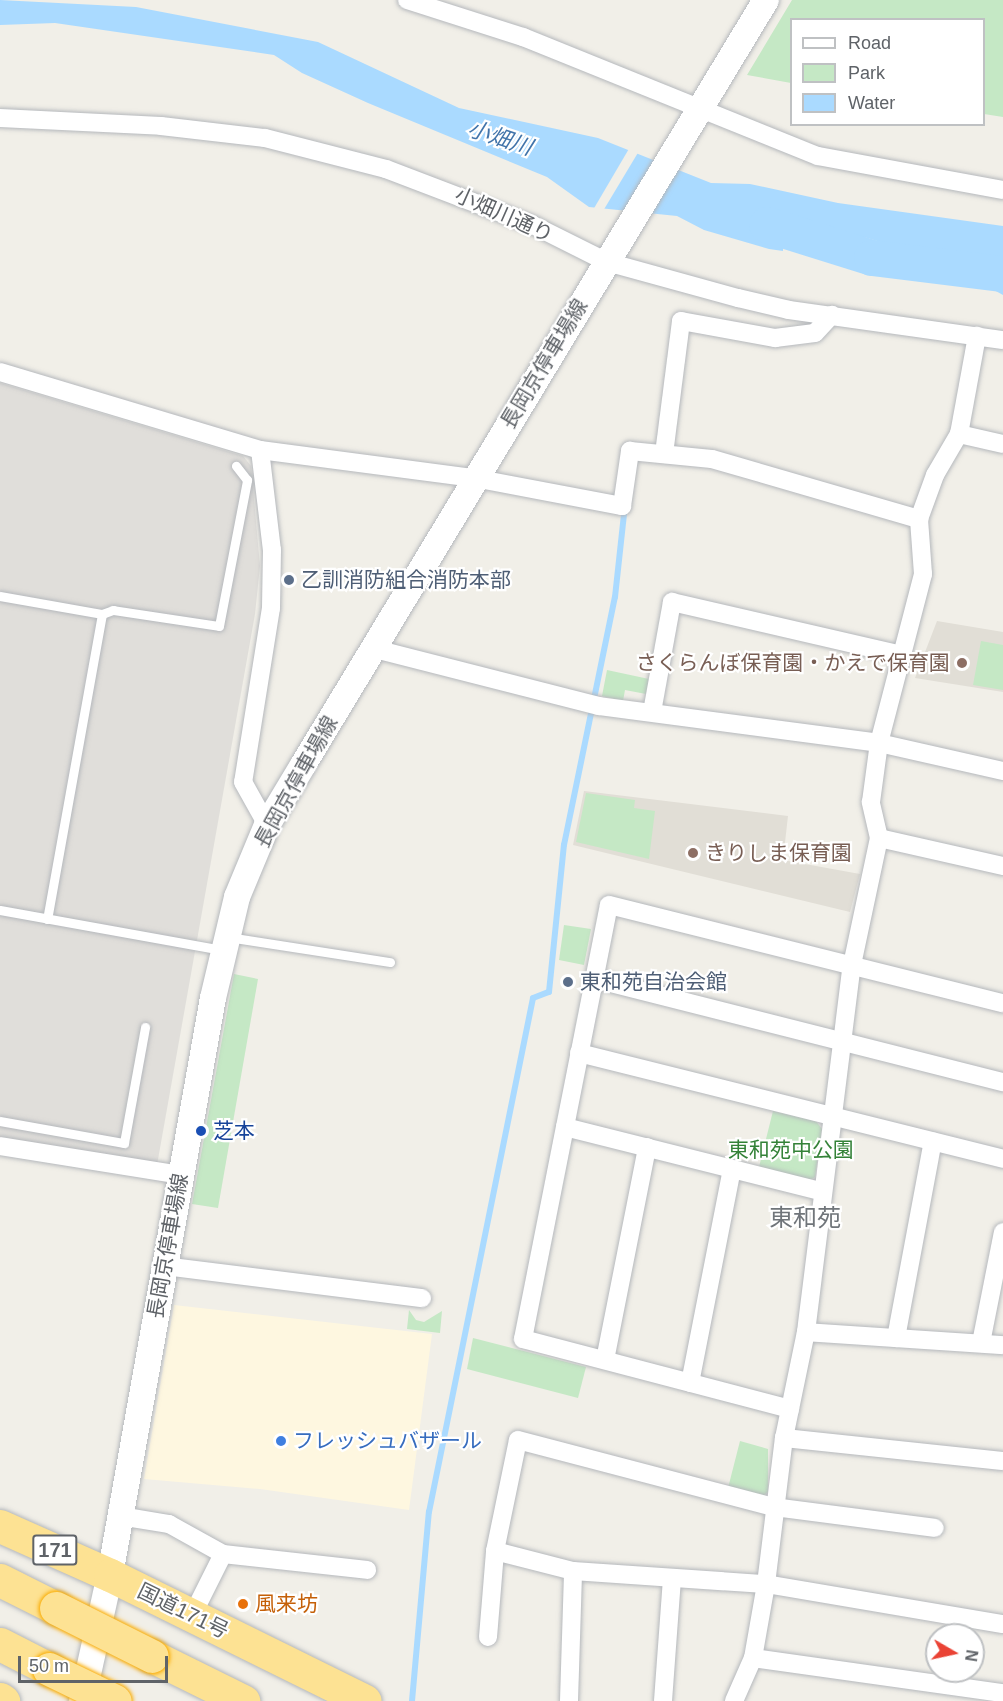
<!DOCTYPE html>
<meta charset="utf-8">
<style>
body{margin:0}
#map{position:relative;width:1003px;height:1701px;overflow:hidden;background:#f1efe8;font-family:Arial,"Noto Sans JP",sans-serif}
div>[style]{position:absolute}
.commercial>*{inset:0;background:#fef7e0}
.industrial>*{inset:0;background:#e0deda}
.education>*{inset:0;background:#e1ded6}
.green>*{inset:0;background:#c5e8c5}
.water>*{inset:0;background:#aadaff}
.pier>*{inset:0;background:#f1efe8}
.stream>*{height:6px;margin:-3px;padding:0 3px;transform-origin:3px;border-radius:3px;background:#aadaff}
.river>*{height:36px;margin:-18px;padding:0 18px;transform-origin:18px;border-radius:18px;background:#aadaff}
.roads{filter:drop-shadow(0 0 2px #b5b8bc) drop-shadow(0 0 2px #b5b8bc)}
.lane>*{height:9px;margin:-4.5px;padding:0 4.5px;transform-origin:4.5px;border-radius:4.5px;background:#fff}
.street>*{height:18px;margin:-9px;padding:0 9px;transform-origin:9px;border-radius:9px;background:#fff}
.secondary>*{height:26px;margin:-13px;padding:0 13px;transform-origin:13px;border-radius:13px;background:#fff}
.highway>*{height:33px;margin:-16.5px;padding:0 16.5px;transform-origin:16.5px;border-radius:16.5px;background:#fde293}
.bridges{filter:drop-shadow(0 0 2px #f9ab00) drop-shadow(0 0 2px #f9ab00)}
.highway-bridge>*{height:33px;margin:-16.5px;padding:0 16.5px;transform-origin:16.5px;border-radius:16.5px;background:#fde293}
.dots>*{width:16px;height:16px;translate:-50% -50%;box-sizing:border-box;border:3px solid #fff;border-radius:50%}
span{translate:-50% -50%;white-space:nowrap;text-align:center;line-height:1.15;-webkit-text-stroke:4.5px #fff;paint-order:stroke}
.shield-label span{padding:2px 4px;background:#fff;border:2px solid;border-radius:4px;-webkit-text-stroke-width:0}
.shield-label{font-size:20px;color:#5f6368;font-weight:700}
.street-label{font-size:21px;color:#5f6368}
.service-label{font-size:21px;color:#4e5e75}
.left{translate:0 -50%;text-align:left}
.education-label{font-size:21px;color:#785e54}
.right{translate:-100% -50%;text-align:right}
.transit-label{font-size:21px;color:#164399}
.park-label{font-size:21px;color:#348238}
.shop-label{font-size:21px;color:#366cbe}
.food-label{font-size:21px;color:#c56008}
.water-label{font-size:22px;color:#4174aa;font-style:italic}
.quarter-label{font-size:24px;color:#70757a}
.legend{position:absolute;left:790px;top:18px;width:195px;height:108px;box-sizing:border-box;background:#fff;border:2px solid #bfc1c3;margin:0;padding:8px 10px;list-style:none;font-size:18px;color:#5f6368}
.legend li{display:flex;align-items:center;gap:12px;height:30px}
.legend b{width:30px;border:2px solid #bfc1c3}
.north{position:absolute;left:925px;top:1623px;width:60px;height:60px;box-sizing:border-box;background:#fff;border:2px solid #bfc1c3;border-radius:50%;rotate:99deg;font-size:16px;font-weight:700;line-height:24px;text-align:center;color:#5f6368}
.north::after{content:'';display:block;margin:auto;width:21px;height:27px;background:#ea4335;clip-path:polygon(50% 0,100% 100%,50% 72%,0 100%)}
.scale{position:absolute;left:18px;top:1656px;width:150px;height:27px;box-sizing:border-box;border:3px solid #5f6368;border-top:0;padding-left:8px;font-size:18px;line-height:21px;white-space:nowrap;color:#5f6368;-webkit-text-stroke:4px #fff;paint-order:stroke}
</style>
<div id="map">
<div class="commercial">
<div style="clip-path:polygon(174px 1305px,432px 1334px,409px 1510px,260px 1489px,144px 1479px)"></div>
</div>
<div class="industrial">
<div style="clip-path:polygon(0 383px,243px 456px,251px 466px,260px 566px,255px 614px,157px 1165px,0 1140px)"></div>
</div>
<div class="education">
<div style="clip-path:polygon(937px 621px,1003px 632px,1003px 692px,915px 678px)"></div>
<div style="clip-path:polygon(584px 791px,788px 816px,783px 860px,860px 874px,850px 912px,573px 845px)"></div>
</div>
<div class="green">
<div style="clip-path:polygon(792px 0,1003px 0,1003px 117px,984px 114px,984px 20px,792px 20px,791px 83px,747px 75px)"></div>
<div style="clip-path:polygon(981px 641px,1003px 645px,1003px 690px,973px 685px)"></div>
<div style="clip-path:polygon(607px 670px,649px 679px,646px 694px,625px 690px,623px 701px,602px 696px)"></div>
<div style="clip-path:polygon(586px 793px,635px 800px,634px 808px,655px 811px,649px 859px,576px 842px)"></div>
<div style="clip-path:polygon(564px 925px,591px 929px,584px 965px,559px 960px)"></div>
<div style="clip-path:polygon(234px 974px,258px 979px,218px 1208px,192px 1204px)"></div>
<div style="clip-path:polygon(773px 1111px,816px 1121px,822px 1129px,815px 1177px,807px 1182px,758px 1171px)"></div>
<div style="clip-path:polygon(409px 1310px,416px 1320px,424px 1322px,442px 1311px,440px 1333px,407px 1329px)"></div>
<div style="clip-path:polygon(473px 1338px,586px 1367px,578px 1398px,467px 1369px)"></div>
<div style="clip-path:polygon(740px 1441px,768px 1449px,768px 1492px,762px 1497px,728px 1488px)"></div>
</div>
<div class="water">
<div style="clip-path:polygon(0 0,136px 7px,318px 42px,459px 108px,598px 138px,711px 183px,750px 184px,838px 203px,1003px 226px,1003px 295px,940px 260px,864px 237px,783px 240px,783px 251px,769px 249px,704px 230px,677px 216px,589px 207px,547px 177px,368px 103px,302px 73px,274px 55px,55px 23px,0 25px)"></div>
</div>
<div class="pier">
<div style="clip-path:polygon(630px 147px,639px 151px,603px 211px,593px 210px)"></div>
</div>
<div class="stream">
<div style="left:412px;top:1701px;width:190px;rotate:-84.9deg"></div>
<div style="left:429px;top:1512px;width:524px;rotate:-78.56deg"></div>
<div style="left:533px;top:998px;width:17px;rotate:-21deg"></div>
<div style="left:549px;top:992px;width:148px;rotate:-84.2deg"></div>
<div style="left:564px;top:845px;width:253px;rotate:-78.4deg"></div>
<div style="left:615px;top:597px;width:83px;rotate:-83.8deg"></div>
</div>
<div class="river">
<div style="left:767px;top:225px;width:110px;rotate:17.4deg"></div>
<div style="left:872px;top:258px;width:132px;rotate:7deg"></div>
</div>
<div class="roads">
<div class="lane">
<div style="left:0;top:596px;width:104px;rotate:10deg"></div>
<div style="left:102px;top:614px;width:310px;rotate:100.2deg"></div>
<div style="left:102px;top:614px;width:12px;rotate:-20deg"></div>
<div style="left:113px;top:610px;width:107px;rotate:8.6deg"></div>
<div style="left:219px;top:626px;width:149px;rotate:-79.1deg"></div>
<div style="left:247px;top:480px;width:18px;rotate:-128deg"></div>
<div style="left:0;top:910px;width:227px;rotate:10.2deg"></div>
<div style="left:228px;top:937px;width:164px;rotate:8.8deg"></div>
<div style="left:0;top:1121px;width:126px;rotate:10.1deg"></div>
<div style="left:124px;top:1143px;width:118px;rotate:-79.7deg"></div>
</div>
<div class="street">
<div style="left:407px;top:0;width:122px;rotate:17.7deg"></div>
<div style="left:523px;top:37px;width:318px;rotate:22deg"></div>
<div style="left:818px;top:156px;width:188px;rotate:10.4deg"></div>
<div style="left:0;top:118px;width:161px;rotate:2.8deg"></div>
<div style="left:161px;top:126px;width:105px;rotate:6.6deg"></div>
<div style="left:265px;top:138px;width:125px;rotate:14.4deg"></div>
<div style="left:386px;top:169px;width:157px;rotate:20.9deg"></div>
<div style="left:533px;top:225px;width:83px;rotate:26.6deg"></div>
<div style="left:607px;top:262px;width:136px;rotate:15.4deg"></div>
<div style="left:738px;top:298px;width:52px;rotate:13.2deg"></div>
<div style="left:789px;top:310px;width:216px;rotate:8deg"></div>
<div style="left:0;top:372px;width:271px;rotate:16.7deg"></div>
<div style="left:260px;top:450px;width:216px;rotate:7.5deg"></div>
<div style="left:474px;top:478px;width:151px;rotate:10.7deg"></div>
<div style="left:622px;top:506px;width:56px;rotate:-81.7deg"></div>
<div style="left:630px;top:451px;width:82px;rotate:5.6deg"></div>
<div style="left:712px;top:459px;width:216px;rotate:16.2deg"></div>
<div style="left:959px;top:434px;width:100px;rotate:-79.6deg"></div>
<div style="left:260px;top:450px;width:101px;rotate:83.2deg"></div>
<div style="left:272px;top:550px;width:58px;rotate:91deg"></div>
<div style="left:271px;top:608px;width:176px;rotate:99.1deg"></div>
<div style="left:243px;top:782px;width:49px;rotate:60.8deg"></div>
<div style="left:664px;top:454px;width:134px;rotate:-82.7deg"></div>
<div style="left:681px;top:321px;width:96px;rotate:10.3deg"></div>
<div style="left:775px;top:338px;width:40px;rotate:-7.1deg"></div>
<div style="left:815px;top:333px;width:25px;rotate:-47deg"></div>
<div style="left:375px;top:649px;width:231px;rotate:14.3deg"></div>
<div style="left:599px;top:706px;width:282px;rotate:7.5deg"></div>
<div style="left:879px;top:743px;width:127px;rotate:12.7deg"></div>
<div style="left:652px;top:712px;width:112px;rotate:-79.7deg"></div>
<div style="left:672px;top:602px;width:236px;rotate:13deg"></div>
<div style="left:879px;top:838px;width:127px;rotate:12.7deg"></div>
<div style="left:595px;top:979px;width:421px;rotate:14.2deg"></div>
<div style="left:579px;top:1053px;width:437px;rotate:14deg"></div>
<div style="left:565px;top:1127px;width:266px;rotate:14.1deg"></div>
<div style="left:0;top:1146px;width:183px;rotate:9.1deg"></div>
<div style="left:164px;top:1266px;width:260px;rotate:7.1deg"></div>
<div style="left:806px;top:1332px;width:197px;rotate:3.8deg"></div>
<div style="left:896px;top:1338px;width:200px;rotate:-79.4deg"></div>
<div style="left:981px;top:1343px;width:113px;rotate:-78.8deg"></div>
<div style="left:605px;top:1360px;width:217px;rotate:-78.8deg"></div>
<div style="left:690px;top:1383px;width:218px;rotate:-78.9deg"></div>
<div style="left:790px;top:1409px;width:276px;rotate:-165.3deg"></div>
<div style="left:523px;top:1339px;width:442px;rotate:-78.8deg"></div>
<div style="left:609px;top:905px;width:406px;rotate:14deg"></div>
<div style="left:784px;top:1438px;width:220px;rotate:6deg"></div>
<div style="left:120px;top:1516px;width:50px;rotate:9.3deg"></div>
<div style="left:169px;top:1524px;width:62px;rotate:29.1deg"></div>
<div style="left:495px;top:1551px;width:81px;rotate:14.4deg"></div>
<div style="left:573px;top:1571px;width:193px;rotate:3.9deg"></div>
<div style="left:766px;top:1584px;width:240px;rotate:9.6deg"></div>
<div style="left:192px;top:1616px;width:69px;rotate:-63.4deg"></div>
<div style="left:223px;top:1554px;width:145px;rotate:6.3deg"></div>
<div style="left:488px;top:1637px;width:86px;rotate:-85.3deg"></div>
<div style="left:495px;top:1551px;width:113px;rotate:-78.3deg"></div>
<div style="left:518px;top:1440px;width:265px;rotate:14.7deg"></div>
<div style="left:774px;top:1507px;width:162px;rotate:7.4deg"></div>
<div style="left:753px;top:1658px;width:252px;rotate:8deg"></div>
<div style="left:569px;top:1701px;width:130px;rotate:-88.2deg"></div>
<div style="left:663px;top:1701px;width:123px;rotate:-85.8deg"></div>
<div style="left:734px;top:1701px;width:47px;rotate:-66.2deg"></div>
<div style="left:753px;top:1658px;width:75px;rotate:-80deg"></div>
<div style="left:766px;top:1584px;width:147px;rotate:-83deg"></div>
<div style="left:784px;top:1438px;width:108px;rotate:-78.3deg"></div>
<div style="left:806px;top:1332px;width:370px;rotate:-82.9deg"></div>
<div style="left:852px;top:965px;width:130px;rotate:-78deg"></div>
<div style="left:879px;top:838px;width:37px;rotate:-103deg"></div>
<div style="left:871px;top:802px;width:60px;rotate:-82.3deg"></div>
<div style="left:879px;top:743px;width:175px;rotate:-75.4deg"></div>
<div style="left:923px;top:574px;width:55px;rotate:-94.2deg"></div>
<div style="left:919px;top:519px;width:47px;rotate:-70deg"></div>
<div style="left:935px;top:475px;width:48px;rotate:-59.7deg"></div>
<div style="left:959px;top:434px;width:45px;rotate:12.8deg"></div>
</div>
<div class="secondary">
<div style="left:82px;top:1701px;width:129px;rotate:-77.5deg"></div>
<div style="left:110px;top:1575px;width:586px;rotate:-79.88deg"></div>
<div style="left:213px;top:998px;width:104px;rotate:-76.6deg"></div>
<div style="left:237px;top:897px;width:78px;rotate:-67.4deg"></div>
<div style="left:267px;top:825px;width:70px;rotate:-59deg"></div>
<div style="left:303px;top:765px;width:894px;rotate:-58.82deg"></div>
</div>
<div class="highway">
<div style="left:0;top:1526px;width:120px;rotate:24deg"></div>
<div style="left:110px;top:1575px;width:284px;rotate:26.3deg"></div>
<div style="left:0;top:1580px;width:63px;rotate:26.6deg"></div>
<div style="left:0;top:1644px;width:55px;rotate:27deg"></div>
<div style="left:152px;top:1656px;width:102px;rotate:26.3deg"></div>
<div style="left:0;top:1699px;width:4px;rotate:34deg"></div>
</div>
</div>
<div class="bridges">
<div class="highway-bridge">
<div style="left:56px;top:1608px;width:107px;rotate:26.6deg"></div>
<div style="left:49px;top:1669px;width:73px;rotate:25.9deg"></div>
</div>
</div>
<div class="dots">
<div style="left:289px;top:580px;background:#5c6f8a"></div>
<div style="left:962px;top:663px;background:#8d6e63"></div>
<div style="left:693px;top:853px;background:#8d6e63"></div>
<div style="left:568px;top:982px;background:#5c6f8a"></div>
<div style="left:201px;top:1131px;background:#1a4fb4"></div>
<div style="left:281px;top:1441px;background:#3f7fe0"></div>
<div style="left:243px;top:1604px;background:#e8710a"></div>
</div>
<div class="shield-label">
<span style="left:55px;top:1550px">171</span>
</div>
<div class="street-label">
<span style="left:504px;top:215px;rotate:24deg">小畑川通り</span>
<span style="left:544px;top:364px;rotate:-59deg">長岡京停車場線</span>
<span style="left:296px;top:782px;rotate:-61deg">長岡京停車場線</span>
<span style="left:168px;top:1246px;rotate:-80deg">長岡京停車場線</span>
<span style="left:183px;top:1611px;rotate:26deg">国道171号</span>
</div>
<div class="service-label">
<span class="left" style="left:301px;top:580px">乙訓消防組合消防本部</span>
<span class="left" style="left:580px;top:982px">東和苑自治会館</span>
</div>
<div class="education-label">
<span class="right" style="left:950px;top:663px">さくらんぼ保育園・かえで保育園</span>
<span class="left" style="left:705px;top:853px">きりしま保育園</span>
</div>
<div class="transit-label">
<span class="left" style="left:213px;top:1131px">芝本</span>
</div>
<div class="park-label">
<span style="left:791px;top:1150px">東和苑中公園</span>
</div>
<div class="shop-label">
<span class="left" style="left:293px;top:1441px">フレッシュバザール</span>
</div>
<div class="food-label">
<span class="left" style="left:255px;top:1604px">風来坊</span>
</div>
<div class="water-label">
<span style="left:500px;top:138px;rotate:18deg">小畑川</span>
</div>
<div class="quarter-label">
<span style="left:805px;top:1218px">東和苑</span>
</div>
<ul class="legend">
<li><b style="height:8px;background:#fff"></b>Road</li>
<li><b style="height:16px;background:#c5e8c5"></b>Park</li>
<li><b style="height:16px;background:#aadaff"></b>Water</li>
</ul>
<div class="north">N</div>
<div class="scale">50 m</div>
</div>
